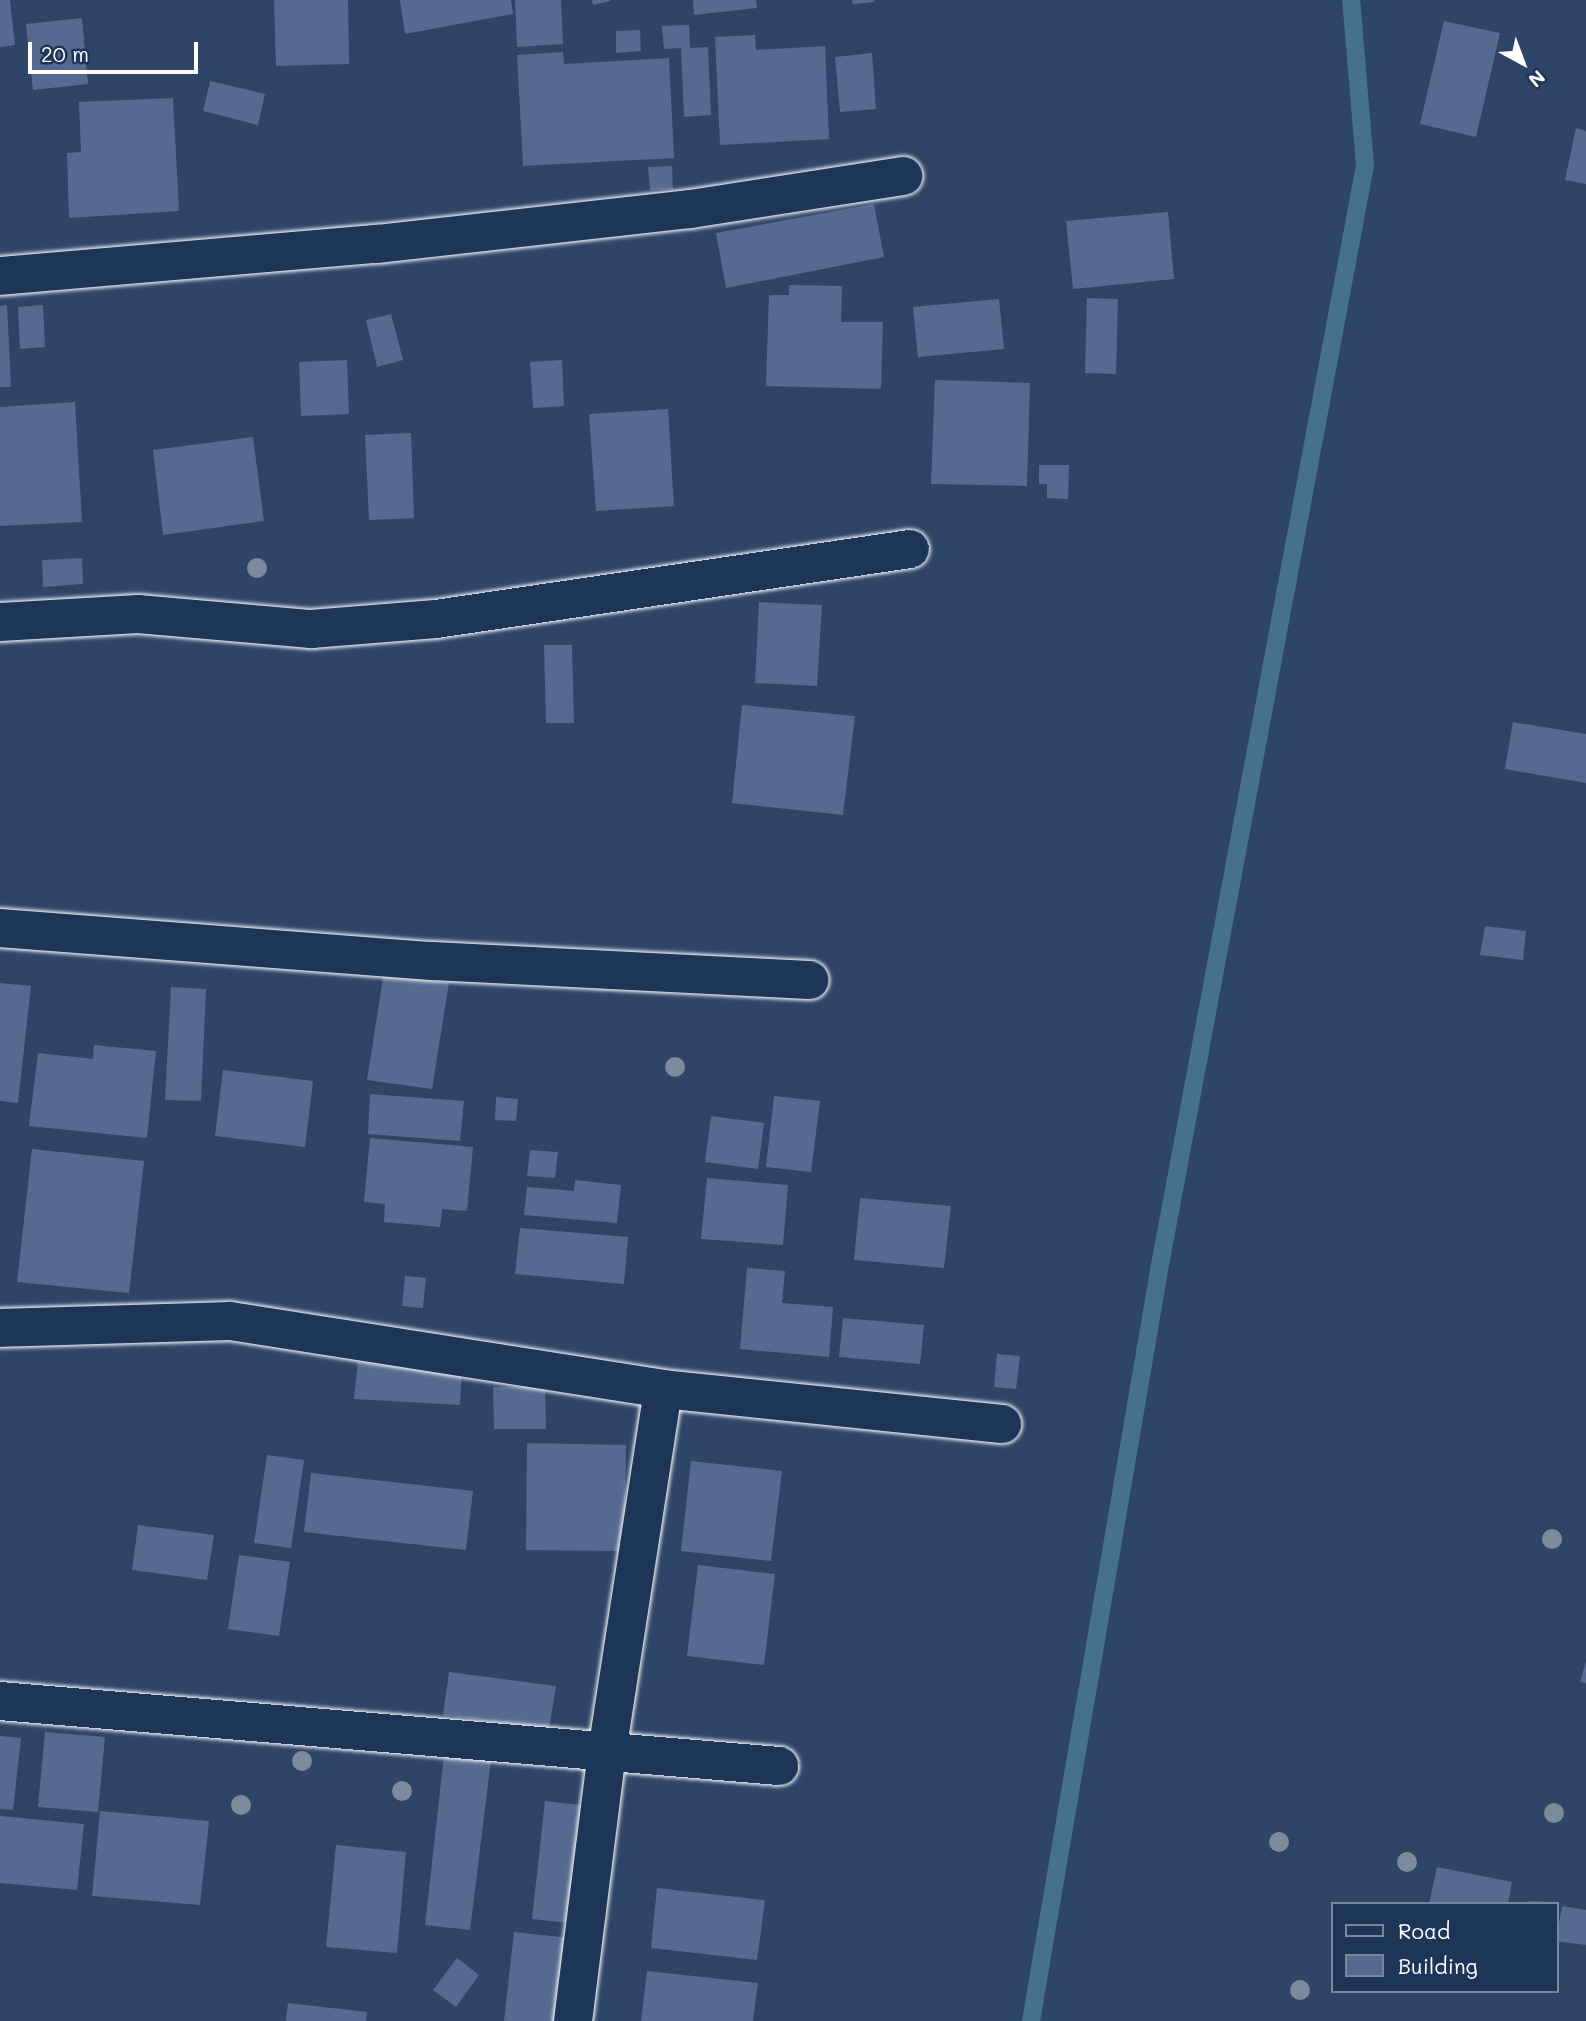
<!DOCTYPE html>
<style>
body{margin:0}
#map{position:relative;width:1586px;height:2021px;overflow:hidden;background:#2e4568;font-family:Mali,sans-serif}
div>[style]{position:absolute}
.stream>*{height:18px;margin:-9px;padding:0 9px;transform-origin:9px;border-radius:9px;background:#45718a}
.building>*{inset:0;background:#546a90}
.roads{filter:drop-shadow(0 0 2px #fff) drop-shadow(0 0 2px #fff)}
.street>*{height:38px;margin:-19px;padding:0 19px;transform-origin:19px;border-radius:19px;background:#1d3557}
.trees>*{width:20px;height:20px;margin:-10px;border-radius:50%;background:#7a8b9b}
span{translate:-50% -50%;white-space:nowrap;text-align:center;line-height:1.15;-webkit-text-stroke:5px #1d3557;paint-order:stroke}
.legend{position:absolute;left:1331px;top:1902px;width:228px;height:91px;box-sizing:border-box;background:#1d3557;border:2px solid #77869a;margin:0;padding:9px 12px;list-style:none;font-size:21px;color:#fff}
.legend li{display:flex;align-items:center;gap:14px;height:35px}
.legend b{width:35px;border:2px solid #77869a}
.north{position:absolute;left:1488px;top:28px;width:70px;height:70px;-webkit-text-stroke:5px #1d3557;paint-order:stroke;rotate:139deg;font-size:19px;font-weight:700;line-height:28px;text-align:center;color:#fff}
.north::after{content:'';display:block;margin:auto;width:24px;height:32px;background:#fff;clip-path:polygon(50% 0,100% 100%,50% 72%,0 100%)}
.scale{position:absolute;left:28px;top:42px;width:170px;height:32px;box-sizing:border-box;border:4px solid #fff;border-top:0;padding-left:9px;font-size:21px;line-height:24px;white-space:nowrap;color:#fff;-webkit-text-stroke:5px #1d3557;paint-order:stroke}
</style>
<div id="map">
<div class="stream">
<div style="left:1031px;top:2021px;width:767px;rotate:-80.32deg"></div>
<div style="left:1160px;top:1265px;width:1119px;rotate:-79.44deg"></div>
<div style="left:1365px;top:165px;width:166px;rotate:-94.8deg"></div>
</div>
<div class="building">
<div style="clip-path:polygon(0 0,10px 0,15px 45px,0 47px)"></div>
<div style="clip-path:polygon(274px 0,348px 0,349px 64px,276px 66px)"></div>
<div style="clip-path:polygon(400px 0,511px 0,513px 14px,405px 34px)"></div>
<div style="clip-path:polygon(515px 0,561px 0,563px 44px,517px 47px)"></div>
<div style="clip-path:polygon(592px 0,610px 0,610px 1px,593px 5px)"></div>
<div style="clip-path:polygon(693px 0,756px 0,757px 8px,694px 15px)"></div>
<div style="clip-path:polygon(852px 0,874px 0,875px 2px,853px 4px)"></div>
<div style="clip-path:polygon(82px 18px,88px 84px,33px 90px,26px 24px)"></div>
<div style="clip-path:polygon(1444px 21px,1500px 33px,1476px 137px,1420px 124px)"></div>
<div style="clip-path:polygon(689px 25px,690px 48px,708px 47px,711px 115px,684px 117px,681px 48px,664px 49px,662px 26px)"></div>
<div style="clip-path:polygon(640px 30px,641px 51px,616px 53px,616px 31px)"></div>
<div style="clip-path:polygon(755px 35px,756px 50px,825px 46px,829px 139px,720px 145px,715px 37px)"></div>
<div style="clip-path:polygon(563px 52px,564px 64px,669px 58px,674px 158px,523px 166px,517px 55px)"></div>
<div style="clip-path:polygon(872px 53px,876px 109px,840px 112px,835px 57px)"></div>
<div style="clip-path:polygon(210px 81px,265px 94px,258px 125px,203px 111px)"></div>
<div style="clip-path:polygon(173px 98px,179px 211px,69px 218px,67px 153px,81px 152px,79px 102px)"></div>
<div style="clip-path:polygon(1576px 128px,1586px 131px,1586px 184px,1565px 180px)"></div>
<div style="clip-path:polygon(672px 166px,673px 189px,650px 190px,648px 167px)"></div>
<div style="clip-path:polygon(874px 204px,884px 257px,726px 288px,716px 233px)"></div>
<div style="clip-path:polygon(1168px 212px,1174px 279px,1073px 289px,1066px 221px)"></div>
<div style="clip-path:polygon(789px 285px,842px 286px,841px 322px,883px 322px,881px 389px,766px 386px,769px 295px,789px 295px)"></div>
<div style="clip-path:polygon(1087px 298px,1118px 299px,1116px 374px,1085px 373px)"></div>
<div style="clip-path:polygon(999px 299px,1004px 349px,918px 357px,913px 307px)"></div>
<div style="clip-path:polygon(7px 305px,11px 387px,0 387px,0 306px)"></div>
<div style="clip-path:polygon(43px 305px,45px 347px,20px 349px,18px 307px)"></div>
<div style="clip-path:polygon(391px 314px,403px 360px,377px 367px,366px 320px)"></div>
<div style="clip-path:polygon(347px 360px,349px 414px,301px 416px,299px 362px)"></div>
<div style="clip-path:polygon(562px 360px,564px 406px,533px 408px,530px 362px)"></div>
<div style="clip-path:polygon(935px 380px,1030px 383px,1027px 486px,931px 484px)"></div>
<div style="clip-path:polygon(75px 402px,82px 522px,0 526px,0 407px)"></div>
<div style="clip-path:polygon(668px 409px,674px 506px,596px 511px,589px 414px)"></div>
<div style="clip-path:polygon(411px 433px,414px 518px,369px 520px,365px 435px)"></div>
<div style="clip-path:polygon(253px 437px,264px 521px,163px 535px,153px 450px)"></div>
<div style="clip-path:polygon(1039px 465px,1069px 465px,1068px 499px,1047px 498px,1047px 484px,1039px 484px)"></div>
<div style="clip-path:polygon(82px 558px,83px 584px,43px 587px,42px 560px)"></div>
<div style="clip-path:polygon(759px 602px,822px 605px,817px 686px,755px 683px)"></div>
<div style="clip-path:polygon(544px 645px,572px 645px,574px 723px,546px 723px)"></div>
<div style="clip-path:polygon(742px 705px,855px 716px,843px 815px,732px 803px)"></div>
<div style="clip-path:polygon(1513px 722px,1586px 734px,1586px 783px,1505px 769px)"></div>
<div style="clip-path:polygon(1485px 926px,1526px 931px,1523px 960px,1480px 955px)"></div>
<div style="clip-path:polygon(384px 972px,449px 983px,432px 1089px,367px 1080px)"></div>
<div style="clip-path:polygon(0 983px,31px 986px,18px 1103px,0 1101px)"></div>
<div style="clip-path:polygon(171px 987px,206px 989px,201px 1101px,165px 1100px)"></div>
<div style="clip-path:polygon(94px 1045px,156px 1051px,147px 1138px,29px 1126px,38px 1053px,93px 1059px)"></div>
<div style="clip-path:polygon(223px 1070px,313px 1081px,305px 1147px,215px 1136px)"></div>
<div style="clip-path:polygon(370px 1094px,464px 1101px,460px 1141px,368px 1134px)"></div>
<div style="clip-path:polygon(774px 1096px,820px 1101px,811px 1172px,766px 1167px)"></div>
<div style="clip-path:polygon(496px 1097px,518px 1099px,516px 1121px,495px 1120px)"></div>
<div style="clip-path:polygon(711px 1116px,764px 1123px,758px 1169px,705px 1162px)"></div>
<div style="clip-path:polygon(370px 1138px,473px 1147px,467px 1211px,442px 1209px,440px 1227px,384px 1222px,385px 1204px,364px 1202px)"></div>
<div style="clip-path:polygon(32px 1149px,144px 1161px,129px 1293px,17px 1282px)"></div>
<div style="clip-path:polygon(530px 1150px,558px 1152px,555px 1178px,527px 1176px)"></div>
<div style="clip-path:polygon(707px 1178px,788px 1185px,783px 1245px,701px 1239px)"></div>
<div style="clip-path:polygon(575px 1180px,621px 1185px,617px 1223px,524px 1215px,527px 1187px,574px 1191px)"></div>
<div style="clip-path:polygon(860px 1198px,951px 1206px,944px 1268px,854px 1260px)"></div>
<div style="clip-path:polygon(520px 1228px,628px 1237px,624px 1284px,515px 1274px)"></div>
<div style="clip-path:polygon(747px 1268px,785px 1271px,782px 1303px,833px 1307px,829px 1357px,740px 1349px)"></div>
<div style="clip-path:polygon(405px 1276px,426px 1278px,423px 1308px,402px 1306px)"></div>
<div style="clip-path:polygon(843px 1318px,924px 1325px,920px 1364px,839px 1357px)"></div>
<div style="clip-path:polygon(997px 1354px,1020px 1356px,1016px 1389px,994px 1387px)"></div>
<div style="clip-path:polygon(358px 1360px,462px 1367px,460px 1405px,354px 1399px)"></div>
<div style="clip-path:polygon(493px 1387px,545px 1387px,546px 1429px,494px 1429px)"></div>
<div style="clip-path:polygon(527px 1443px,626px 1445px,624px 1551px,526px 1550px)"></div>
<div style="clip-path:polygon(267px 1455px,304px 1460px,291px 1548px,254px 1543px)"></div>
<div style="clip-path:polygon(691px 1461px,782px 1471px,771px 1561px,681px 1551px)"></div>
<div style="clip-path:polygon(311px 1473px,473px 1491px,466px 1550px,304px 1532px)"></div>
<div style="clip-path:polygon(138px 1525px,214px 1535px,207px 1580px,132px 1570px)"></div>
<div style="clip-path:polygon(239px 1555px,290px 1562px,279px 1636px,228px 1629px)"></div>
<div style="clip-path:polygon(698px 1565px,775px 1574px,764px 1665px,687px 1656px)"></div>
<div style="clip-path:polygon(1586px 1661px,1586px 1683px,1580px 1682px)"></div>
<div style="clip-path:polygon(449px 1672px,556px 1686px,549px 1729px,443px 1715px)"></div>
<div style="clip-path:polygon(45px 1732px,105px 1737px,98px 1812px,38px 1807px)"></div>
<div style="clip-path:polygon(0 1736px,21px 1738px,13px 1810px,0 1809px)"></div>
<div style="clip-path:polygon(444px 1755px,491px 1760px,470px 1930px,425px 1925px)"></div>
<div style="clip-path:polygon(545px 1801px,591px 1806px,577px 1924px,532px 1919px)"></div>
<div style="clip-path:polygon(100px 1811px,209px 1821px,200px 1905px,92px 1896px)"></div>
<div style="clip-path:polygon(0 1816px,84px 1824px,77px 1890px,0 1883px)"></div>
<div style="clip-path:polygon(336px 1845px,406px 1852px,397px 1953px,326px 1947px)"></div>
<div style="clip-path:polygon(1437px 1867px,1512px 1882px,1508px 1904px,1429px 1904px)"></div>
<div style="clip-path:polygon(657px 1888px,765px 1900px,757px 1960px,651px 1948px)"></div>
<div style="clip-path:polygon(1528px 1901px,1555px 1902px,1554px 1904px,1528px 1904px)"></div>
<div style="clip-path:polygon(1562px 1906px,1586px 1910px,1586px 1945px,1556px 1941px)"></div>
<div style="clip-path:polygon(514px 1932px,579px 1939px,569px 2021px,504px 2021px)"></div>
<div style="clip-path:polygon(457px 1958px,479px 1975px,456px 2007px,433px 1990px)"></div>
<div style="clip-path:polygon(647px 1971px,758px 1983px,753px 2021px,641px 2021px)"></div>
<div style="clip-path:polygon(288px 2003px,367px 2012px,366px 2021px,286px 2021px)"></div>
</div>
<div class="roads">
<div class="street">
<div style="left:0;top:276px;width:378px;rotate:-4.9deg"></div>
<div style="left:377px;top:244px;width:315px;rotate:-6.4deg"></div>
<div style="left:690px;top:209px;width:216px;rotate:-8.8deg"></div>
<div style="left:0;top:622px;width:138px;rotate:-3.3deg"></div>
<div style="left:138px;top:614px;width:174px;rotate:5deg"></div>
<div style="left:311px;top:629px;width:125px;rotate:-4.6deg"></div>
<div style="left:436px;top:619px;width:479px;rotate:-8.4deg"></div>
<div style="left:0;top:928px;width:433px;rotate:4.4deg"></div>
<div style="left:432px;top:961px;width:378px;rotate:2.9deg"></div>
<div style="left:0;top:1328px;width:230px;rotate:-1.7deg"></div>
<div style="left:230px;top:1321px;width:438px;rotate:8.9deg"></div>
<div style="left:663px;top:1389px;width:341px;rotate:5.9deg"></div>
<div style="left:0;top:1701px;width:782px;rotate:4.77deg"></div>
<div style="left:573px;top:2021px;width:271px;rotate:-82.8deg"></div>
<div style="left:607px;top:1752px;width:367px;rotate:-81.2deg"></div>
</div>
</div>
<div class="trees">
<div style="left:257px;top:568px"></div>
<div style="left:675px;top:1067px"></div>
<div style="left:1552px;top:1539px"></div>
<div style="left:302px;top:1761px"></div>
<div style="left:402px;top:1791px"></div>
<div style="left:241px;top:1805px"></div>
<div style="left:1554px;top:1813px"></div>
<div style="left:1279px;top:1842px"></div>
<div style="left:1407px;top:1862px"></div>
<div style="left:1300px;top:1990px"></div>
</div>
<ul class="legend">
<li><b style="height:9px;background:#1d3557"></b>Road</li>
<li><b style="height:19px;background:#546a90"></b>Building</li>
</ul>
<div class="north">N</div>
<div class="scale">20 m</div>
</div>
